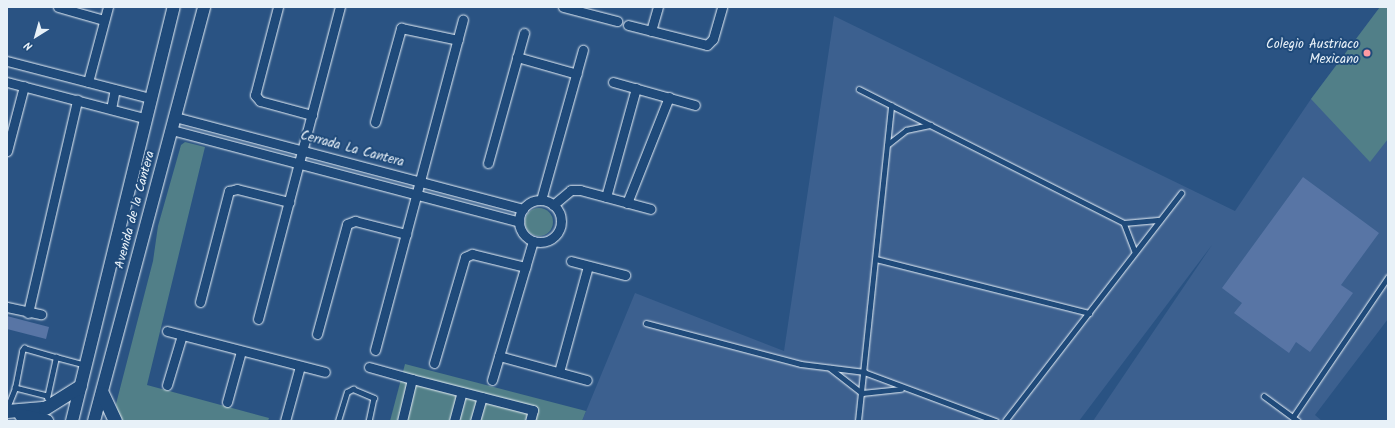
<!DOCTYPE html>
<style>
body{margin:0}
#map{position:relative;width:1395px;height:428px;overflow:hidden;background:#2a5383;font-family:Kalam,sans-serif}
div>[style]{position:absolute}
.built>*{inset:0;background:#3c608f}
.green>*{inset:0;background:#517f88}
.round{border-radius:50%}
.building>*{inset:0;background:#5875a5}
.roads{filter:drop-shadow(0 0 1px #e8f1f8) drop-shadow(0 0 1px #e8f1f8)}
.service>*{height:4.5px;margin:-2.25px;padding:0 2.25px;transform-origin:2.25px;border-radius:2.25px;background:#1f4a7a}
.minor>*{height:9px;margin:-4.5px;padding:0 4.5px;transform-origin:4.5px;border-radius:4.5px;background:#1f4a7a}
.minor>.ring{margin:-4.5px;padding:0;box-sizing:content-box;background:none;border:9px solid #1f4a7a;border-radius:50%}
.tertiary>*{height:12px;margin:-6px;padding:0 6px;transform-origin:6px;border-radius:6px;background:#1f4a7a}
.secondary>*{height:13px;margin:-6.5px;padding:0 6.5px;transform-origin:6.5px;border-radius:6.5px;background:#1f4a7a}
.dots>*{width:11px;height:11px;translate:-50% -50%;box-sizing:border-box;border:2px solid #1f4a7a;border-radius:50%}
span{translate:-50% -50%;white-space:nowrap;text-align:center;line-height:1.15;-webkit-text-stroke:4px #1f4a7a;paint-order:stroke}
.poi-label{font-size:13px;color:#e8f1f8}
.right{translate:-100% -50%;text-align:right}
.street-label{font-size:13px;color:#e8f1f8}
.frame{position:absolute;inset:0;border:8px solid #e8f1f8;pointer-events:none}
.north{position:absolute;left:16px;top:16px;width:40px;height:40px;-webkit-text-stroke:3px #1f4a7a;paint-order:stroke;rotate:217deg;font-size:11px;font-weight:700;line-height:16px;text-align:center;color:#e8f1f8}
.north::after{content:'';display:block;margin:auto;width:14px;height:18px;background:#e8f1f8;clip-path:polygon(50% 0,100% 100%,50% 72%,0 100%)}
</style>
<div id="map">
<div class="built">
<div style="clip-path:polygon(1380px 7px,1388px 7px,1388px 319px,1315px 415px,1322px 421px,1093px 421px,1212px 245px,1079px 421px,582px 421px,635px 293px,784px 351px,834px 16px,1235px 211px,1311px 99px)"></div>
</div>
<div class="green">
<div style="clip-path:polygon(1380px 7px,1388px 7px,1388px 139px,1370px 162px,1311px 99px)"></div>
<div style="clip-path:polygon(185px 142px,205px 147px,147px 385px,269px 418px,268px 421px,123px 421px,118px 412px,116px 404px,153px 261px,158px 226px,181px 145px)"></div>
<div class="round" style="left:525px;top:208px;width:28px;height:28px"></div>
<div style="clip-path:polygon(405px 364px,586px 411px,582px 421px,390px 421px)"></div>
</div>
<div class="building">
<div style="clip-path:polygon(1303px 177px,1379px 233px,1341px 285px,1353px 293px,1310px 352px,1296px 342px,1289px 353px,1234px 313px,1242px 303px,1222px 288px)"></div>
<div style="clip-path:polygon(7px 316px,49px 327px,46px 339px,7px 329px)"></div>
</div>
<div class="roads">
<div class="service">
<div style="left:859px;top:89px;width:297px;rotate:26.8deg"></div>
<div style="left:1124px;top:223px;width:36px;rotate:-5deg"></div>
<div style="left:887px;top:145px;width:24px;rotate:-38deg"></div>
<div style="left:906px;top:130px;width:25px;rotate:-12deg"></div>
<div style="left:1124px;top:223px;width:31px;rotate:69deg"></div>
<div style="left:876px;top:259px;width:220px;rotate:14.2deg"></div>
<div style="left:646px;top:323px;width:160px;rotate:14.8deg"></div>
<div style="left:801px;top:364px;width:64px;rotate:7.2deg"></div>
<div style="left:864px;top:372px;width:141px;rotate:20.4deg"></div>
<div style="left:830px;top:368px;width:41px;rotate:38deg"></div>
<div style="left:862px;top:393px;width:39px;rotate:-6deg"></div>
<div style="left:47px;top:396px;width:33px;rotate:-166deg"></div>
<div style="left:15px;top:388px;width:38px;rotate:-79deg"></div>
<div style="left:22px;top:351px;width:4px;rotate:-56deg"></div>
<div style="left:24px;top:348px;width:33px;rotate:16deg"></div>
<div style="left:1264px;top:396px;width:42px;rotate:36.3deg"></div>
<div style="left:47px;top:398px;width:42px;rotate:-77.6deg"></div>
<div style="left:56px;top:357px;width:30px;rotate:15deg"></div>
<div style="left:7px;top:408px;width:22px;rotate:-68deg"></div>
<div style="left:1293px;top:417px;width:169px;rotate:-55.8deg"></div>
<div style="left:338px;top:421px;width:30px;rotate:-73deg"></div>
<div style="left:347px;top:392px;width:7px;rotate:-27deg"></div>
<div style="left:353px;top:389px;width:23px;rotate:23deg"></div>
<div style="left:374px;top:398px;width:24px;rotate:102deg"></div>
<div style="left:858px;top:421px;width:317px;rotate:-84deg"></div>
<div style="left:1005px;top:421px;width:288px;rotate:-52.3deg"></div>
</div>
<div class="minor">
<div style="left:58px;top:7px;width:48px;rotate:15.8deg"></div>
<div style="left:278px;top:7px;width:91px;rotate:104.6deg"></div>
<div style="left:255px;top:95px;width:8px;rotate:50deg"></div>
<div style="left:260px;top:101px;width:54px;rotate:15.1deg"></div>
<div style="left:563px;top:7px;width:56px;rotate:14.5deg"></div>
<div style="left:628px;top:25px;width:81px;rotate:14.2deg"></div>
<div style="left:707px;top:45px;width:8px;rotate:-45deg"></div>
<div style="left:713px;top:39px;width:33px;rotate:-74deg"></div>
<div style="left:651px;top:31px;width:25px;rotate:-74deg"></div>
<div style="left:517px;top:57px;width:62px;rotate:15.8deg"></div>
<div style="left:7px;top:61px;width:148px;rotate:14.5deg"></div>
<div style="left:7px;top:82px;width:142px;rotate:14.7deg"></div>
<div style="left:88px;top:82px;width:78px;rotate:-75.1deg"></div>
<div style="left:613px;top:82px;width:85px;rotate:15.7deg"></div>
<div style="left:111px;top:109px;width:20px;rotate:-79deg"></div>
<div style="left:175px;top:117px;width:360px;rotate:14.8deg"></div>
<div style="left:375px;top:122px;width:98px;rotate:-74.5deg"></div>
<div style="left:401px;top:28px;width:58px;rotate:11.9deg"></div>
<div style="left:172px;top:130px;width:359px;rotate:14.8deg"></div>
<div style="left:7px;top:151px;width:67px;rotate:-75.3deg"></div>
<div style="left:488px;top:163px;width:135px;rotate:-74.5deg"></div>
<div style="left:606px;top:197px;width:113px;rotate:-74.6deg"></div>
<div style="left:541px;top:200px;width:156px;rotate:-74.4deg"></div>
<div class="ring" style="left:519px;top:200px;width:33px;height:33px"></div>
<div style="left:627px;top:203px;width:114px;rotate:-68.4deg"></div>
<div style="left:553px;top:205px;width:23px;rotate:-40deg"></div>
<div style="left:571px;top:190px;width:9px"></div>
<div style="left:580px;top:190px;width:73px;rotate:15deg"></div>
<div style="left:571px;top:261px;width:56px;rotate:14.5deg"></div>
<div style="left:200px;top:302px;width:115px;rotate:-75.4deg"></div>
<div style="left:229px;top:191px;width:8px;rotate:-14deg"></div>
<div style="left:237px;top:189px;width:54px;rotate:14deg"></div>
<div style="left:7px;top:307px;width:35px;rotate:12deg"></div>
<div style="left:28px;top:313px;width:219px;rotate:-77deg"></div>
<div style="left:258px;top:319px;width:323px;rotate:-75.3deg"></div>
<div style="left:167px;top:331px;width:163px;rotate:14.5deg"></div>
<div style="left:317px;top:334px;width:114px;rotate:-74.7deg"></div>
<div style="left:347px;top:224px;width:9px;rotate:-21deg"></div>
<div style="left:355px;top:221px;width:53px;rotate:14.3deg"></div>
<div style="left:375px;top:350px;width:342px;rotate:-75.1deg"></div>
<div style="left:499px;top:356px;width:91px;rotate:15.3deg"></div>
<div style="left:434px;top:363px;width:110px;rotate:-73.7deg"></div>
<div style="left:465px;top:257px;width:8px;rotate:-23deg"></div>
<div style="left:472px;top:254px;width:55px;rotate:13.8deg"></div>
<div style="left:369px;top:367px;width:45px;rotate:15.6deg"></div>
<div style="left:559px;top:372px;width:110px;rotate:-74.7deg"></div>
<div style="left:492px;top:380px;width:145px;rotate:-73.6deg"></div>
<div style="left:167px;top:385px;width:52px;rotate:-73.3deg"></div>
<div style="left:227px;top:402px;width:53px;rotate:-74.6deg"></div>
<div style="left:285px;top:421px;width:57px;rotate:-74.7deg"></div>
<div style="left:402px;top:421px;width:43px;rotate:-76.6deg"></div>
<div style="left:412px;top:379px;width:125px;rotate:14.4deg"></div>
<div style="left:533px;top:410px;width:11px;rotate:105deg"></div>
<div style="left:454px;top:421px;width:30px;rotate:-75deg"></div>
<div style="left:475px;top:421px;width:25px;rotate:-74deg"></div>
</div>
<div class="tertiary">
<div style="left:72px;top:421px;width:426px;rotate:-76.2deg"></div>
<div style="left:94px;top:421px;width:428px;rotate:-75.1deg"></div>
</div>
<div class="secondary">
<div style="left:102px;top:393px;width:31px;rotate:65deg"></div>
<div style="left:7px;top:411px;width:38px;rotate:-5deg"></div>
<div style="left:45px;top:408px;width:41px;rotate:-32.2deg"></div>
<div style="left:21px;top:415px;width:26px;rotate:13deg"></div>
</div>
</div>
<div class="dots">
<div style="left:1367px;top:53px;background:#ff9aa2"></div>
</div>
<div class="poi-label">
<span class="right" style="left:1359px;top:53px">Colegio Austriaco<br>Mexicano</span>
</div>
<div class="street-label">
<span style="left:352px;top:150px;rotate:15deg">Cerrada La Cantera</span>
<span style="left:136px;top:210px;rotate:-75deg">Avenida de la Cantera</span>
</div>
<div class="frame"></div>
<div class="north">N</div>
</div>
